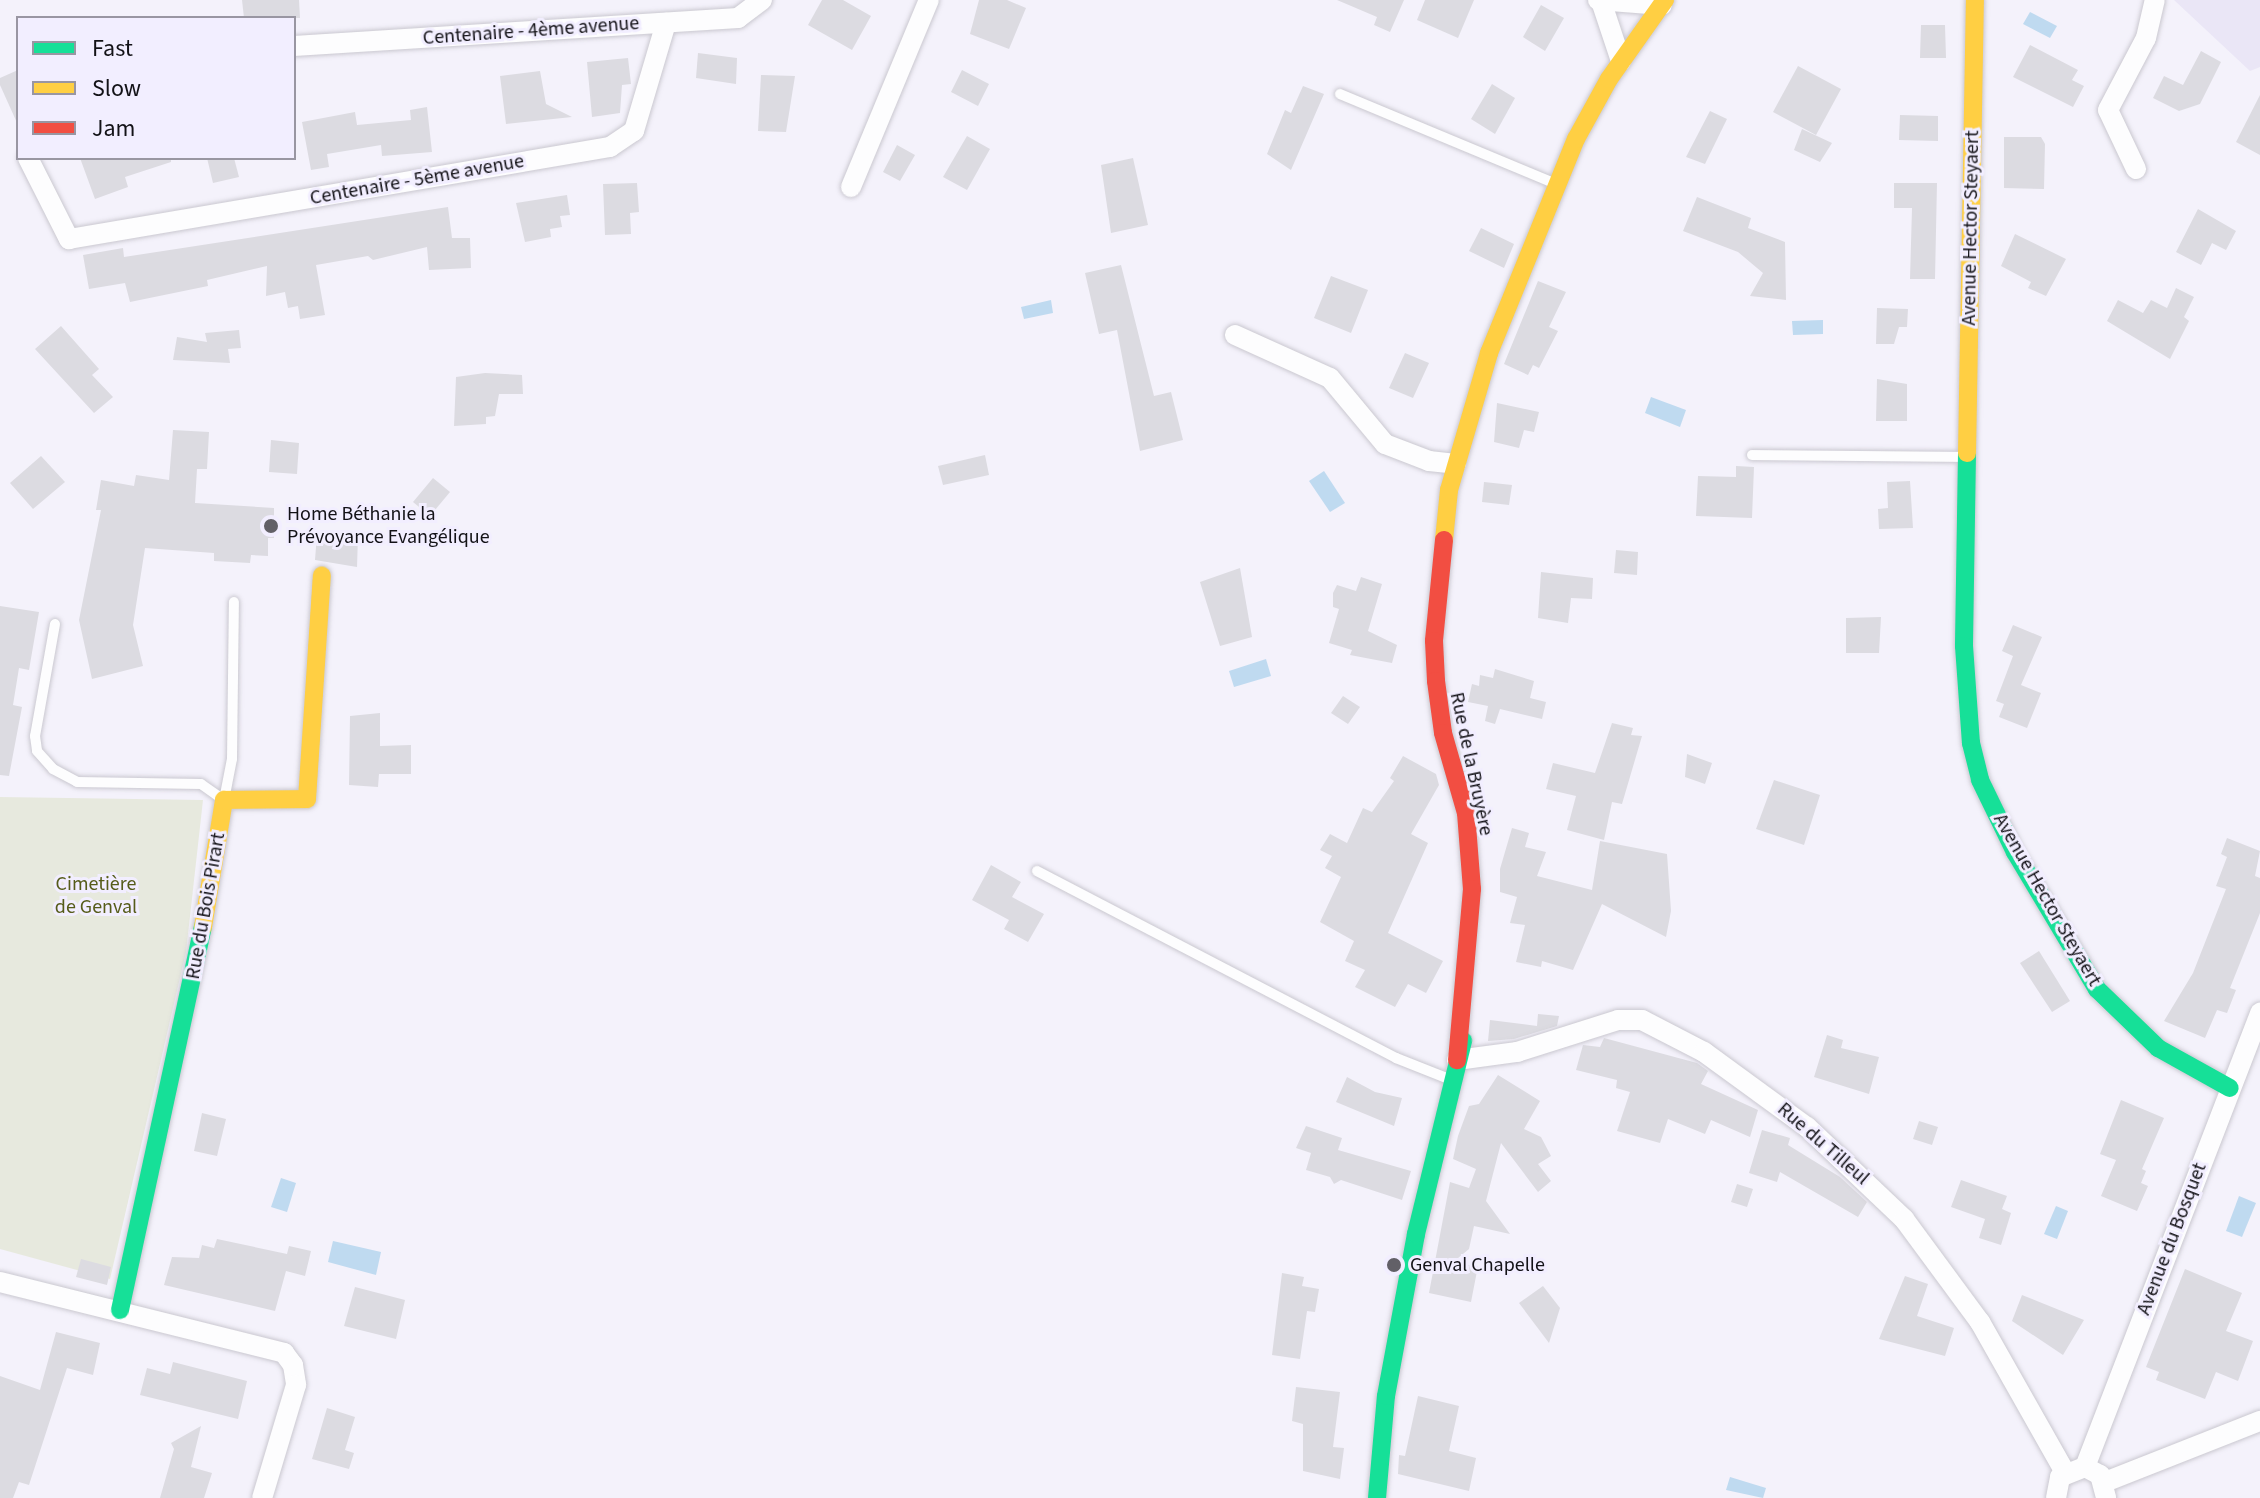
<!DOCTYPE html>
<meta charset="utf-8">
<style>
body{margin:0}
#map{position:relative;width:2260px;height:1498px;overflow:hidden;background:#f4f2fb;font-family:"Source Sans 3",sans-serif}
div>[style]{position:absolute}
.built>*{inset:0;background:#eae6f6}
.green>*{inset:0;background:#e7e9de}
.water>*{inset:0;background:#bfdaf0}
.building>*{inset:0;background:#dcdbe1}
.roads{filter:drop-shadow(0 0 2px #cac8d0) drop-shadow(0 0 2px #cac8d0)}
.lane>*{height:10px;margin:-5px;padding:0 5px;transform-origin:5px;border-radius:5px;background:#fdfdfe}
.street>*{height:20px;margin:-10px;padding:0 10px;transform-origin:10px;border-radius:10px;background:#fdfdfe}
.fast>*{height:18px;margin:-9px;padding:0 9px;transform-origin:9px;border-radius:9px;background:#16e098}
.slow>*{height:18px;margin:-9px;padding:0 9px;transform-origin:9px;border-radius:9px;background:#ffcf43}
.jam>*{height:18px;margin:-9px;padding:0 9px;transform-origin:9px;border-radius:9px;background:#f24e42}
.dots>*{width:22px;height:22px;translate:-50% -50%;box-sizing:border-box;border:4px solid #f2eeff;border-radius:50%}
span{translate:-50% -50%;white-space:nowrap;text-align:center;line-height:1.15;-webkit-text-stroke:6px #f2eeff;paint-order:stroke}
.street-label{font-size:20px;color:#131217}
.poi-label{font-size:20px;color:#131217}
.left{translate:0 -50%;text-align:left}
.park-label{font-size:20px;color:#565c1a}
.legend{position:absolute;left:16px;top:16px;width:280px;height:144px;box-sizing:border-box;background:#f2eeff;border:2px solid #9996a2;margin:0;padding:10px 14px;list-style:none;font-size:24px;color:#131217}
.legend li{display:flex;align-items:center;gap:16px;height:40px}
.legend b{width:40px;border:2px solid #9996a2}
</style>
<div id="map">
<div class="built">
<div style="clip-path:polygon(2174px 0,2260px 0,2260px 67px,2250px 71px)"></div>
</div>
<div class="green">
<div style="clip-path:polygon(0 797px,203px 800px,186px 952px,110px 1279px,0 1249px)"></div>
</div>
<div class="water">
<div style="clip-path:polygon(2030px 12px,2057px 26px,2050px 38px,2023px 24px)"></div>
<div style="clip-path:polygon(1051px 300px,1053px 313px,1024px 319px,1021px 307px)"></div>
<div style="clip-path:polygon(1823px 320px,1823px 334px,1793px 335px,1792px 321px)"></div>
<div style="clip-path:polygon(1651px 397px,1686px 410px,1680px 427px,1645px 413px)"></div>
<div style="clip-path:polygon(1324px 471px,1345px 503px,1330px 512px,1309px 481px)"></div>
<div style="clip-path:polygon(1266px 659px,1271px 676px,1234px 687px,1229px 671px)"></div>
<div style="clip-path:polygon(281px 1178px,296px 1183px,287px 1212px,271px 1207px)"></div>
<div style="clip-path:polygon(2239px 1196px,2256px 1203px,2242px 1237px,2226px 1231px)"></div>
<div style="clip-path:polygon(2056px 1206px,2068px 1211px,2057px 1239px,2044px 1234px)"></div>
<div style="clip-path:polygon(333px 1241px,381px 1252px,376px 1275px,328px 1262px)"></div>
<div style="clip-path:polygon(1730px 1477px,1766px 1488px,1763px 1498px,1726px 1490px)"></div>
</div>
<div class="building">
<div style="clip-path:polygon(242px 0,299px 0,300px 18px,244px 18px)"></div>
<div style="clip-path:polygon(822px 0,843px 0,871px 16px,852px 50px,808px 25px)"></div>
<div style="clip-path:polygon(979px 0,1007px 0,1026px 8px,1009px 49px,970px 34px)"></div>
<div style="clip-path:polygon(1337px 0,1404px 0,1390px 32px,1374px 25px,1377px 17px)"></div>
<div style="clip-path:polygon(1425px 0,1474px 0,1458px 38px,1417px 20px)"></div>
<div style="clip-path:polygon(1541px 5px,1564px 18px,1545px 51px,1523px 37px)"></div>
<div style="clip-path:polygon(1921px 25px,1945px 25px,1946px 58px,1920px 58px)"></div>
<div style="clip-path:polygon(2030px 45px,2078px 70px,2072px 80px,2084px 86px,2073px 107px,2013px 77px)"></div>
<div style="clip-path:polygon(2201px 51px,2221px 62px,2200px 104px,2179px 111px,2153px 98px,2164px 76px,2183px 85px)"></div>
<div style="clip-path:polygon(698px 53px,737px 58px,736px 84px,696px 78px)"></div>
<div style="clip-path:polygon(628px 58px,631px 84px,622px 85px,620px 113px,592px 117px,587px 62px)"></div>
<div style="clip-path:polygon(1798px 66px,1841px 89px,1816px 135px,1773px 112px)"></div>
<div style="clip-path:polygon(18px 70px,18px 125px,0 85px,0 78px)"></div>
<div style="clip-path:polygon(962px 70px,989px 84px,978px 106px,951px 92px)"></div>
<div style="clip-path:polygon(540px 71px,546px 104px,572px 117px,506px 124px,500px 76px)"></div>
<div style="clip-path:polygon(761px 75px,795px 76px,786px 132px,758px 131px)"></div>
<div style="clip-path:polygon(1492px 84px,1515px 98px,1495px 134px,1471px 119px)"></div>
<div style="clip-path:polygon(1303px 86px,1324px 94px,1291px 170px,1267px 154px,1285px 110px,1291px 113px)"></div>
<div style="clip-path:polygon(2260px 95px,2260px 155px,2236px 142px)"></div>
<div style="clip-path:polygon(427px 107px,432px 152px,382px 156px,381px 145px,327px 154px,329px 167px,311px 170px,302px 122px,355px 112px,357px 125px,411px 120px,410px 110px)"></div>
<div style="clip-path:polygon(1710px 111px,1727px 119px,1705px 164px,1686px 157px)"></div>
<div style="clip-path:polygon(1900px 115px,1938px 116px,1938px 141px,1899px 140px)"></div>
<div style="clip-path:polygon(1802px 129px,1832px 143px,1820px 162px,1794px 150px)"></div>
<div style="clip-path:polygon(967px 136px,990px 149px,967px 190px,943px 177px)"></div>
<div style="clip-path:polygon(2004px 137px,2041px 137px,2045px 144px,2044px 189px,2004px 188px)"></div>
<div style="clip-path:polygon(897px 145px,915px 155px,900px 181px,883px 172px)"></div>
<div style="clip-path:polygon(80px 158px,171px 158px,171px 162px,125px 177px,128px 187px,95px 199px)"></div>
<div style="clip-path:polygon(207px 158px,234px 158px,239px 177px,213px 183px)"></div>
<div style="clip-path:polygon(1133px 158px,1148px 225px,1111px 233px,1101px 165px)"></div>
<div style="clip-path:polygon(637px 183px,639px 212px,630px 213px,631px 234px,605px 235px,603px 184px)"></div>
<div style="clip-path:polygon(1894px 183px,1937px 183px,1935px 279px,1910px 279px,1912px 208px,1894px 208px)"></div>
<div style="clip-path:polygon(567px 195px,570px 215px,560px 216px,562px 227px,550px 229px,551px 237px,525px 242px,516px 203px)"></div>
<div style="clip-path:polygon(1697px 197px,1751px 218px,1748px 228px,1785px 242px,1786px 300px,1750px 296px,1763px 273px,1738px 252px,1683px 231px)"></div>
<div style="clip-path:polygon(448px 207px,452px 238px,470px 238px,471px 268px,429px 270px,427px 247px,373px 260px,368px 256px,316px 265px,325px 315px,300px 319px,298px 306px,288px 308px,285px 292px,266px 296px,267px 266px,207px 280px,208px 286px,130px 302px,125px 283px,89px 289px,83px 255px,123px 248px,124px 257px)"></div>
<div style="clip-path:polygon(2198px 209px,2236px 231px,2226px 250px,2212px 243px,2201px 265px,2176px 252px)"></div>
<div style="clip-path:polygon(1481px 228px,1514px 244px,1504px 268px,1469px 251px)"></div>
<div style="clip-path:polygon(2015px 234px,2066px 259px,2046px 296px,2028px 288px,2031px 282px,2001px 266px)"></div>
<div style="clip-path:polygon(1121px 265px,1154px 396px,1171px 392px,1183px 440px,1140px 451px,1117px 330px,1099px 334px,1085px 273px)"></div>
<div style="clip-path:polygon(1331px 276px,1368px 290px,1351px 333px,1314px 318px)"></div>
<div style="clip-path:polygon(1538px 281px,1566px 292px,1549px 327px,1558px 331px,1539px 368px,1533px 365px,1528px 375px,1504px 364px)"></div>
<div style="clip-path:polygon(2176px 288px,2194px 297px,2184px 317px,2189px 321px,2170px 359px,2107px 321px,2118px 300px,2143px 313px,2151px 300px,2167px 308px)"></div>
<div style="clip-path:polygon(1877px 308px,1908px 309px,1907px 327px,1899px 327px,1894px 344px,1876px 344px)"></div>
<div style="clip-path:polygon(61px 326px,99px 369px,92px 375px,113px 397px,94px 413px,35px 349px)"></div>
<div style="clip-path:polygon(239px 330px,241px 348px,228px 349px,230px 363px,173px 360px,177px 337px,207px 342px,205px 333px)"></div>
<div style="clip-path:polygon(1405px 353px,1429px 363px,1413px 398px,1389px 388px)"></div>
<div style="clip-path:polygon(485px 373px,522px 375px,523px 394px,499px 394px,495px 416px,486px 417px,486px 424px,454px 426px,456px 377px)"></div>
<div style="clip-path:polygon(1877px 379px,1907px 384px,1907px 421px,1876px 421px)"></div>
<div style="clip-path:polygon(1497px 403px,1539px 412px,1534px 432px,1524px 430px,1519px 448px,1494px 442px)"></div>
<div style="clip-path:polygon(173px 430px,209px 432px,207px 469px,197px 469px,195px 503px,274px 508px,274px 538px,268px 538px,268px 556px,251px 555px,250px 563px,214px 561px,214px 553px,145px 548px,133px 625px,143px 666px,92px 679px,79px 620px,101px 510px,96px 510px,101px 480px,134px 486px,136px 475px,169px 480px)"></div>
<div style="clip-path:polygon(271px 440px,299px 443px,297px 474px,269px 472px)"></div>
<div style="clip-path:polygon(985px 455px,989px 475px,943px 485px,938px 466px)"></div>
<div style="clip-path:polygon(41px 456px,65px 482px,33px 509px,10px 483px)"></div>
<div style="clip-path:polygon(1736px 466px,1754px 467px,1752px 518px,1696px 516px,1698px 476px,1736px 477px)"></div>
<div style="clip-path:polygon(433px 478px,450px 492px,430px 516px,413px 502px)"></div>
<div style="clip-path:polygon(1910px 481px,1913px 528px,1879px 529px,1878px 509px,1888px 508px,1887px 482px)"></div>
<div style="clip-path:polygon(1484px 482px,1512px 485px,1509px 505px,1482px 502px)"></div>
<div style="clip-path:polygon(317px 534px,358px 535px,357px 567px,315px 560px)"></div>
<div style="clip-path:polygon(1616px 550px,1638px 552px,1637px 575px,1614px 573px)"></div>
<div style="clip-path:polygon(1240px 568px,1252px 637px,1220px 646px,1200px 582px)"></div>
<div style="clip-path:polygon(1541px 572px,1593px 578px,1592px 599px,1571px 598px,1568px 623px,1538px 618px)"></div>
<div style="clip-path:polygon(1361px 577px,1382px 584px,1368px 631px,1397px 645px,1392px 663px,1350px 655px,1352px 650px,1329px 643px,1339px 609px,1333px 607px,1333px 593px,1337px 585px,1356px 591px)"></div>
<div style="clip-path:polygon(0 606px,39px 612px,29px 670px,19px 668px,13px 705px,22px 707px,9px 776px,0 775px)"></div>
<div style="clip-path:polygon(1881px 617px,1879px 653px,1846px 653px,1846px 618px)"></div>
<div style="clip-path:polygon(2013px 625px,2042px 637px,2021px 685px,2041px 693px,2027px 728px,1999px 717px,2004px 704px,1996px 701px,2013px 656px,2002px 651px)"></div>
<div style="clip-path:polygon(1495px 669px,1534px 681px,1530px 698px,1546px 702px,1542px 719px,1500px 709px,1495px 724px,1485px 721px,1488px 706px,1468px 702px,1472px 684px,1479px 686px,1480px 675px,1493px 678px)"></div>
<div style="clip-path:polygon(1343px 696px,1360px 707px,1348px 724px,1331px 713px)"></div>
<div style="clip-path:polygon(380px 713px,380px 746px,411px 745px,411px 774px,379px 774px,378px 787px,349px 785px,350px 716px)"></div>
<div style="clip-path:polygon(1612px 723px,1633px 728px,1631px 735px,1642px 736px,1622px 804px,1612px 802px,1604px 840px,1567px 830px,1576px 796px,1546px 789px,1553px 763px,1595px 773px)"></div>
<div style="clip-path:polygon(1687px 754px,1712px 763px,1705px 784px,1685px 777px)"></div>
<div style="clip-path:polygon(1403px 756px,1436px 774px,1439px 785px,1411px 834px,1428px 843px,1388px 933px,1443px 961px,1426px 993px,1408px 984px,1395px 1007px,1355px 987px,1365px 970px,1345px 961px,1354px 941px,1320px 922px,1341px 877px,1325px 868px,1332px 856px,1320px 850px,1330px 834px,1347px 843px,1363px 808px,1372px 812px,1394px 781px,1390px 778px)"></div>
<div style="clip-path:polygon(1774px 780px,1820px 795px,1804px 845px,1756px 829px)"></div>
<div style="clip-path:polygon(1512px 828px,1529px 833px,1525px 847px,1546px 852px,1537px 876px,1592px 890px,1600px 841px,1667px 854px,1671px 911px,1666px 937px,1602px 904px,1573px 970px,1542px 961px,1541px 967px,1516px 962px,1525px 925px,1510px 923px,1517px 897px,1500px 892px,1500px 869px)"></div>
<div style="clip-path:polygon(2227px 838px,2260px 851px,2255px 876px,2260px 878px,2260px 913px,2230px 988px,2236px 990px,2227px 1013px,2217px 1010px,2205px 1038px,2164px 1021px,2193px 973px,2226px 889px,2216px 886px,2227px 857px,2221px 854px)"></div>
<div style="clip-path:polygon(991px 865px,1021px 882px,1012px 897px,1044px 914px,1028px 942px,1004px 929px,1009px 920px,972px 900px)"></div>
<div style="clip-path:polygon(2039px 951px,2070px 1001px,2052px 1012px,2020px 963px)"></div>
<div style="clip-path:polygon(1538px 1014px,1559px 1016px,1557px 1026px,1514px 1039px,1488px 1041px,1490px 1020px,1537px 1026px)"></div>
<div style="clip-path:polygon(1827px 1035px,1843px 1040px,1841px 1048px,1879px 1057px,1869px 1094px,1814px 1077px)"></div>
<div style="clip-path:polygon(1604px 1038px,1697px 1063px,1708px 1071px,1701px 1084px,1758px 1110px,1750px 1137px,1711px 1120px,1705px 1134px,1668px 1119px,1660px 1143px,1617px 1131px,1630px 1092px,1616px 1088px,1617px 1080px,1576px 1070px,1583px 1045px,1600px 1047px)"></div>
<div style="clip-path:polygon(1498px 1075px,1540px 1101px,1524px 1129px,1541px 1137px,1551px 1156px,1538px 1164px,1551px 1181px,1538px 1192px,1501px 1143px,1486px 1201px,1510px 1234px,1474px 1226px,1469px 1249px,1452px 1263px,1478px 1266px,1471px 1302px,1429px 1293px,1450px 1182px,1469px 1188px,1476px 1169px,1453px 1159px,1458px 1136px,1469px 1106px,1479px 1104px)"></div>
<div style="clip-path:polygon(1347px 1077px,1375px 1092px,1402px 1098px,1394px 1126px,1336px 1102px)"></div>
<div style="clip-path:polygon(2121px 1100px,2164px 1118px,2142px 1169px,2146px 1171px,2141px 1183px,2148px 1186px,2137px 1211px,2101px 1196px,2116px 1160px,2100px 1154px)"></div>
<div style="clip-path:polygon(202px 1113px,226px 1119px,217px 1156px,194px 1151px)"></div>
<div style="clip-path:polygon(1919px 1121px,1938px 1127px,1932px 1145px,1913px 1139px)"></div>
<div style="clip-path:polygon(1306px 1126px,1342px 1138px,1338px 1150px,1411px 1171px,1402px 1200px,1341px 1180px,1334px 1184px,1330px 1177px,1306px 1170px,1311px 1153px,1296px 1148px)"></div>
<div style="clip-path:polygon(1762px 1130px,1790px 1138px,1788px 1145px,1840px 1177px,1867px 1202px,1858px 1217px,1780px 1172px,1777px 1182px,1749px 1173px)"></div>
<div style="clip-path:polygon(1961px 1180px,2007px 1196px,2002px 1209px,2011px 1213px,2001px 1245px,1979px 1238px,1985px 1219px,1951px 1207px)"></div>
<div style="clip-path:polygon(1737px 1184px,1753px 1189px,1747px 1207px,1731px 1202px)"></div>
<div style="clip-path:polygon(217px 1239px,287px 1254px,289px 1246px,311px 1251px,305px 1276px,286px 1271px,275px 1311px,164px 1285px,172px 1257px,199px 1258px,202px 1245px,214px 1248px)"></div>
<div style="clip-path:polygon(81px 1259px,111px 1267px,107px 1285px,76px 1277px)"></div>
<div style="clip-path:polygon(2185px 1269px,2242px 1293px,2226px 1331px,2253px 1341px,2238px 1381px,2216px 1372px,2205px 1399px,2156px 1380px,2159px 1372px,2146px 1367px)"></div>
<div style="clip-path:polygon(1282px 1273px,1304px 1277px,1302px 1286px,1319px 1289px,1315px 1312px,1307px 1311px,1300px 1359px,1272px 1355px)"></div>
<div style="clip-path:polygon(1905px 1276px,1928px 1284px,1917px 1316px,1954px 1328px,1945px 1356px,1879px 1339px)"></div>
<div style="clip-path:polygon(1543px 1286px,1560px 1308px,1549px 1343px,1519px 1303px)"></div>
<div style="clip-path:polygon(355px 1287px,405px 1300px,396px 1339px,344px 1326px)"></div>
<div style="clip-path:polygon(2022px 1295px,2084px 1320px,2063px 1355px,2012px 1321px)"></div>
<div style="clip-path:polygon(56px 1332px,100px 1343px,93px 1375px,67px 1368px,29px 1485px,19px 1482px,13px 1498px,0 1498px,0 1376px,40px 1390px)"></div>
<div style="clip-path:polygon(173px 1362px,247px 1381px,238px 1419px,140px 1395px,147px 1368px,170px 1374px)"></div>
<div style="clip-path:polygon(1296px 1387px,1340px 1392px,1333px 1447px,1344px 1448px,1340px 1479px,1303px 1471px,1303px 1424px,1292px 1421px)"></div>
<div style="clip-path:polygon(1418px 1396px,1459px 1406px,1449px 1451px,1476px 1458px,1469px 1491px,1398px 1474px,1399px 1455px,1405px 1456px)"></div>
<div style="clip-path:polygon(327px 1408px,355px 1417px,345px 1450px,354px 1453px,349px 1469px,312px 1459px)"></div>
<div style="clip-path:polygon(201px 1426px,191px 1467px,212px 1473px,204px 1498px,160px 1498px,174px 1449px,171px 1443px)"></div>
</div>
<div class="roads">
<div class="lane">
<div style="left:1340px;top:94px;width:234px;rotate:22.6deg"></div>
<div style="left:1752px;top:455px;width:214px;rotate:0.5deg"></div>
<div style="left:55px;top:624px;width:114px;rotate:100.1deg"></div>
<div style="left:35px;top:736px;width:15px;rotate:82deg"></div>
<div style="left:37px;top:751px;width:24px;rotate:48deg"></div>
<div style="left:53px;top:769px;width:27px;rotate:28deg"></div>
<div style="left:77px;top:782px;width:124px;rotate:0.9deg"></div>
<div style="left:201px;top:784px;width:28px;rotate:35deg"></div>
<div style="left:224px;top:800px;width:42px;rotate:-79deg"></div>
<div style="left:232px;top:759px;width:157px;rotate:-89.3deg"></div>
<div style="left:1037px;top:871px;width:405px;rotate:27.5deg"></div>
<div style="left:1396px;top:1058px;width:57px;rotate:21.6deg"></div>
</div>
<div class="street">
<div style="left:1598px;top:0;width:64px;rotate:4.5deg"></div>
<div style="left:1602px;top:4px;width:60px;rotate:71.6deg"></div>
<div style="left:294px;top:46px;width:445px;rotate:-3.6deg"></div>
<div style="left:738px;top:18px;width:30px;rotate:-37deg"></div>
<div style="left:28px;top:158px;width:91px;rotate:63.2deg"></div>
<div style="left:69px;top:239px;width:549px;rotate:-9.65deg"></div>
<div style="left:610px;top:147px;width:29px;rotate:-34deg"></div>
<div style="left:634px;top:131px;width:113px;rotate:-73.5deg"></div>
<div style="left:2136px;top:169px;width:65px;rotate:-115.4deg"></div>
<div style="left:2108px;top:110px;width:81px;rotate:-62.2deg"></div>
<div style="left:2146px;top:38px;width:39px;rotate:-77deg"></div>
<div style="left:851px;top:187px;width:203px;rotate:-67.4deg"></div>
<div style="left:1235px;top:335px;width:104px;rotate:24.4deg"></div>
<div style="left:1330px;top:378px;width:86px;rotate:50.2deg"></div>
<div style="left:1385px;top:444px;width:47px;rotate:21.1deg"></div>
<div style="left:1429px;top:461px;width:27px;rotate:6deg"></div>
<div style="left:1457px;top:1060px;width:61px;rotate:-7.6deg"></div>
<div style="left:1517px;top:1052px;width:106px;rotate:-17.6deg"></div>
<div style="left:1618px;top:1020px;width:24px"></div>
<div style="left:1642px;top:1020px;width:70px;rotate:27.3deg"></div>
<div style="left:1704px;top:1052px;width:127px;rotate:36.1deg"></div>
<div style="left:1807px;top:1127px;width:134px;rotate:43.5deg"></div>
<div style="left:1904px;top:1219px;width:128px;rotate:53.6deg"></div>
<div style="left:1980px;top:1322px;width:172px;rotate:60.5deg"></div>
<div style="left:0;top:1282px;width:293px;rotate:14deg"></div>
<div style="left:284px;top:1353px;width:15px;rotate:53deg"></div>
<div style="left:293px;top:1365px;width:20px;rotate:81deg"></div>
<div style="left:296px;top:1385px;width:118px;rotate:106.7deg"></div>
<div style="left:2085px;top:1467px;width:487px;rotate:-68.9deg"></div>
<div style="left:2105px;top:1482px;width:167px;rotate:-21.5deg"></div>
<div style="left:2056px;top:1498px;width:21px;rotate:-79deg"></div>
<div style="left:2060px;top:1477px;width:27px;rotate:-22deg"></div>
<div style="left:2085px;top:1467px;width:17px;rotate:28deg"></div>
<div style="left:2100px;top:1475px;width:24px;rotate:75deg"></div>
</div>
<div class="fast">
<div style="left:1967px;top:453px;width:193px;rotate:90.9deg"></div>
<div style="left:1964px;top:646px;width:97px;rotate:85.9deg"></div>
<div style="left:1971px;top:743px;width:38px;rotate:76deg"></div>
<div style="left:1980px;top:780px;width:80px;rotate:64.1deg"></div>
<div style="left:2015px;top:852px;width:160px;rotate:59.1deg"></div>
<div style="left:2097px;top:989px;width:85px;rotate:44deg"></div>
<div style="left:2158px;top:1048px;width:82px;rotate:29.1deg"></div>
<div style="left:120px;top:1310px;width:392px;rotate:-77.8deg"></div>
<div style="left:1377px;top:1498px;width:102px;rotate:-85deg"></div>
<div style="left:1386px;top:1396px;width:165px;rotate:-79.5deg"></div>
<div style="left:1416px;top:1234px;width:199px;rotate:-76.3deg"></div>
</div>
<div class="slow">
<div style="left:1967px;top:453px;width:453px;rotate:-89deg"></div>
<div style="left:1444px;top:540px;width:50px;rotate:-84.3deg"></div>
<div style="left:1449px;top:490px;width:143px;rotate:-73.7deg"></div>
<div style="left:1489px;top:353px;width:231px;rotate:-67.9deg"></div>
<div style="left:1576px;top:139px;width:68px;rotate:-61.2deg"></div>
<div style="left:1609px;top:79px;width:97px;rotate:-54.7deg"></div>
<div style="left:203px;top:927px;width:129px;rotate:-80.6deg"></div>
<div style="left:224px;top:800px;width:83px;rotate:-0.7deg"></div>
<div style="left:307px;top:799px;width:224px;rotate:-86.2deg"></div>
</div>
<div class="jam">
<div style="left:1444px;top:540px;width:101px;rotate:95.7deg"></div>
<div style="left:1434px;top:641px;width:40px;rotate:87.1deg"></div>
<div style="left:1436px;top:681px;width:52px;rotate:82.3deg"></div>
<div style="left:1443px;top:733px;width:83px;rotate:74deg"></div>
<div style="left:1466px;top:813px;width:76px;rotate:85.5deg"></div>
<div style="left:1472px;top:889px;width:172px;rotate:95deg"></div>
</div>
</div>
<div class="dots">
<div style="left:271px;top:526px;background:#626067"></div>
<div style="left:1394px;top:1265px;background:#626067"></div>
</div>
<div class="street-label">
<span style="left:531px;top:31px;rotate:-4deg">Centenaire - 4ème avenue</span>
<span style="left:417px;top:180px;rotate:-10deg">Centenaire - 5ème avenue</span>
<span style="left:1971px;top:228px;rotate:-89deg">Avenue Hector Steyaert</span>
<span style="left:1471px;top:764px;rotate:78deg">Rue de la Bruyère</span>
<span style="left:2047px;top:900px;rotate:60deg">Avenue Hector Steyaert</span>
<span style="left:206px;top:906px;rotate:-80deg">Rue du Bois Pirart</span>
<span style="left:1823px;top:1144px;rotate:41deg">Rue du Tilleul</span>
<span style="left:2172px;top:1239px;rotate:-69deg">Avenue du Bosquet</span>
</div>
<div class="poi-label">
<span class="left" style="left:287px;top:526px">Home Béthanie la<br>Prévoyance Evangélique</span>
<span class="left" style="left:1410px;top:1265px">Genval Chapelle</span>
</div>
<div class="park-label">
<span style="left:96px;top:896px">Cimetière<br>de Genval</span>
</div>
<ul class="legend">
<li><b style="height:10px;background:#16e098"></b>Fast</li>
<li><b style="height:10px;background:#ffcf43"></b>Slow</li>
<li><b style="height:10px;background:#f24e42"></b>Jam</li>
</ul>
</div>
